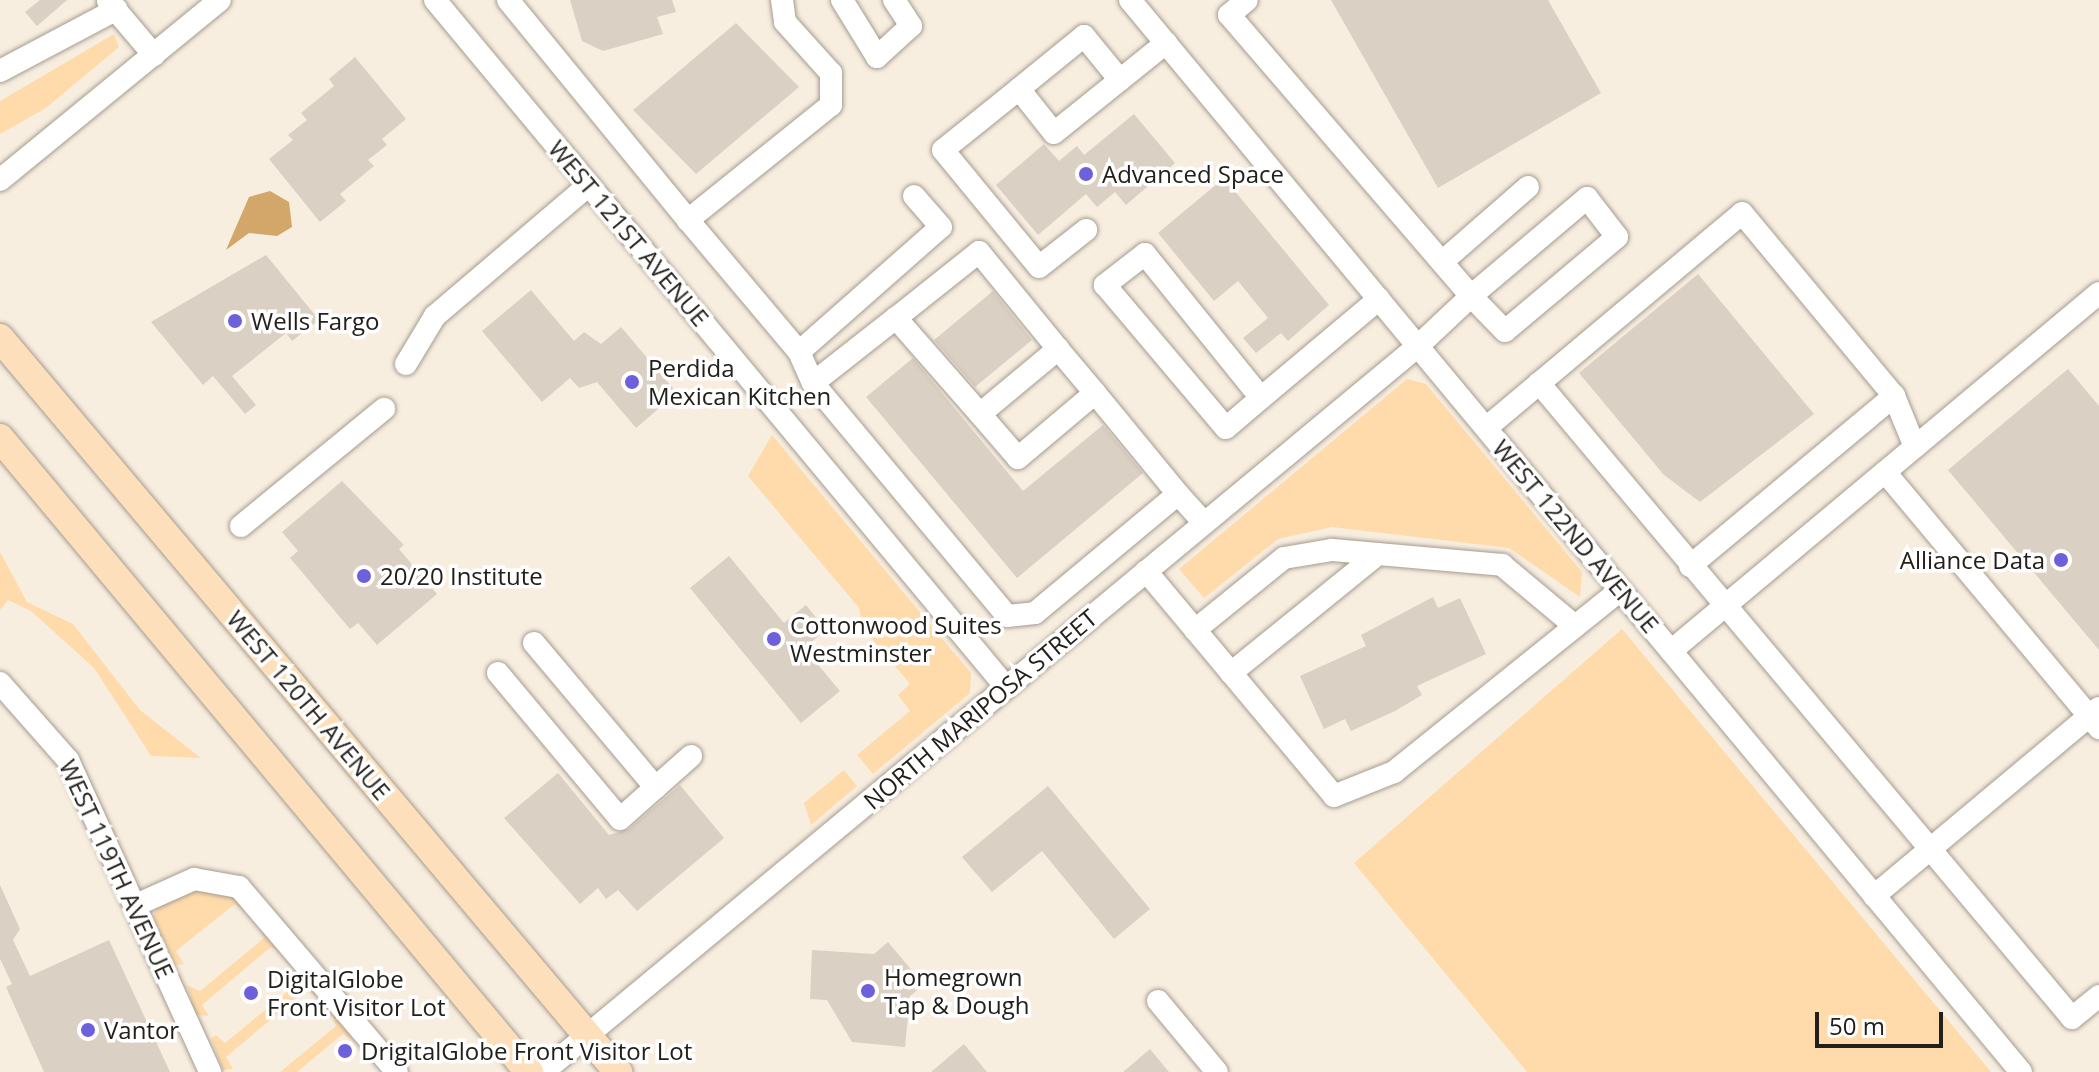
<!DOCTYPE html>
<style>
body{margin:0}
#map{position:relative;width:2099px;height:1072px;overflow:hidden;background:#f8eee0;font-family:"Open Sans",sans-serif}
div>[style]{position:absolute}
.green>*{inset:0;background:#ffdbac}
.water>*{inset:0;background:#d3a66a}
.building>*{inset:0;background:#dad0c3}
.roads{filter:drop-shadow(0 0 2px #a59c8f) drop-shadow(0 0 2px #a59c8f)}
.minor>*{height:22px;margin:-11px;padding:0 11px;transform-origin:11px;border-radius:11px;background:#fff}
.major>*{height:28px;margin:-14px;padding:0 14px;transform-origin:14px;border-radius:14px;background:#fde0bb}
.dots>*{width:22px;height:22px;translate:-50% -50%;box-sizing:border-box;border:4px solid #fff;border-radius:50%}
span{translate:-50% -50%;white-space:nowrap;text-align:center;line-height:1.15;-webkit-text-stroke:7px #fff;paint-order:stroke}
.poi-label{font-size:24px;color:#23201b}
.left{translate:0 -50%;text-align:left}
.right{translate:-100% -50%;text-align:right}
.street-label{font-size:24px;color:#23201b}
.scale{position:absolute;left:1815px;top:1012px;width:128px;height:36px;box-sizing:border-box;border:4px solid #23201b;border-top:0;padding-left:10px;font-size:24px;line-height:28px;white-space:nowrap;color:#23201b;-webkit-text-stroke:6px #fff;paint-order:stroke}
</style>
<div id="map">
<div class="green">
<div style="clip-path:polygon(114px 34px,119px 47px,46px 108px,0 134px,0 101px)"></div>
<div style="clip-path:polygon(1407px 379px,1426px 384px,1582px 572px,1580px 597px,1509px 548px,1332px 527px,1278px 539px,1204px 598px,1179px 569px)"></div>
<div style="clip-path:polygon(772px 435px,971px 673px,970px 693px,873px 774px,857px 755px,910px 711px,898px 695px,910px 684px,862px 627px,859px 608px,748px 476px)"></div>
<div style="clip-path:polygon(0 552px,27px 602px,73px 624px,140px 710px,201px 758px,151px 756px,94px 668px,31px 611px,8px 600px,0 610px)"></div>
<div style="clip-path:polygon(1622px 629px,1991px 1072px,1527px 1072px,1354px 863px)"></div>
<div style="clip-path:polygon(844px 770px,857px 786px,811px 825px,804px 803px)"></div>
<div style="clip-path:polygon(191px 888px,233px 892px,247px 913px,235px 904px,176px 951px,184px 964px,175px 965px,153px 917px,159px 903px)"></div>
<div style="clip-path:polygon(260px 924px,284px 954px,271px 947px,202px 1005px,209px 1016px,195px 1015px,187px 985px,200px 991px,264px 938px)"></div>
<div style="clip-path:polygon(296px 968px,320px 998px,306px 990px,226px 1057px,233px 1069px,223px 1070px,211px 1039px,216px 1035px,225px 1043px,299px 982px)"></div>
<div style="clip-path:polygon(331px 1012px,355px 1042px,343px 1034px,297px 1072px,280px 1072px,336px 1026px)"></div>
</div>
<div class="water">
<div style="clip-path:polygon(270px 191px,289px 202px,292px 227px,277px 236px,249px 233px,226px 250px,249px 197px)"></div>
</div>
<div class="building">
<div style="clip-path:polygon(40px 0,67px 0,37px 26px,25px 12px)"></div>
<div style="clip-path:polygon(570px 0,672px 0,676px 12px,657px 17px,663px 34px,603px 51px,582px 41px)"></div>
<div style="clip-path:polygon(1331px 0,1548px 0,1601px 93px,1438px 188px)"></div>
<div style="clip-path:polygon(736px 23px,799px 87px,696px 174px,633px 110px)"></div>
<div style="clip-path:polygon(355px 57px,406px 119px,382px 139px,387px 145px,368px 160px,374px 166px,340px 194px,346px 201px,320px 222px,269px 159px,293px 140px,288px 135px,307px 120px,301px 113px,334px 86px,329px 79px)"></div>
<div style="clip-path:polygon(1134px 114px,1175px 163px,1126px 205px,1115px 192px,1097px 207px,1086px 194px,1038px 235px,996px 185px,1044px 144px,1059px 161px,1077px 146px,1084px 155px)"></div>
<div style="clip-path:polygon(1224px 178px,1329px 305px,1288px 341px,1281px 333px,1256px 353px,1243px 338px,1268px 318px,1238px 281px,1214px 301px,1158px 233px)"></div>
<div style="clip-path:polygon(266px 255px,319px 320px,292px 341px,286px 333px,232px 376px,256px 405px,245px 414px,213px 376px,203px 385px,151px 322px)"></div>
<div style="clip-path:polygon(1698px 274px,1814px 414px,1700px 502px,1664px 475px,1579px 373px)"></div>
<div style="clip-path:polygon(531px 290px,574px 341px,584px 332px,601px 344px,621px 327px,677px 393px,636px 428px,597px 382px,579px 388px,570px 378px,542px 402px,482px 331px)"></div>
<div style="clip-path:polygon(993px 291px,1032px 340px,975px 387px,934px 340px)"></div>
<div style="clip-path:polygon(913px 358px,1023px 491px,1103px 425px,1143px 473px,1017px 578px,866px 397px)"></div>
<div style="clip-path:polygon(2068px 369px,2099px 406px,2099px 650px,1948px 470px)"></div>
<div style="clip-path:polygon(342px 481px,404px 545px,399px 549px,437px 594px,377px 645px,358px 623px,350px 629px,290px 558px,298px 551px,282px 532px)"></div>
<div style="clip-path:polygon(729px 556px,784px 623px,806px 605px,826px 630px,804px 648px,840px 691px,801px 723px,690px 588px)"></div>
<div style="clip-path:polygon(1433px 597px,1438px 608px,1460px 598px,1486px 654px,1417px 686px,1422px 695px,1395px 711px,1351px 731px,1345px 719px,1324px 729px,1300px 676px,1366px 646px,1361px 635px)"></div>
<div style="clip-path:polygon(558px 773px,609px 835px,629px 829px,680px 785px,724px 838px,637px 911px,618px 890px,606px 899px,598px 888px,580px 904px,504px 818px)"></div>
<div style="clip-path:polygon(1048px 786px,1150px 909px,1114px 939px,1042px 851px,992px 892px,962px 857px)"></div>
<div style="clip-path:polygon(0 885px,20px 929px,13px 940px,30px 976px,109px 940px,170px 1072px,44px 1072px,6px 987px,12px 984px,0 959px)"></div>
<div style="clip-path:polygon(888px 942px,924px 985px,910px 996px,905px 1047px,852px 1042px,827px 1000px,810px 999px,812px 950px,874px 954px)"></div>
<div style="clip-path:polygon(964px 1044px,987px 1072px,931px 1072px)"></div>
<div style="clip-path:polygon(1150px 1049px,1169px 1072px,1123px 1072px)"></div>
</div>
<div class="roads">
<div class="minor">
<div style="left:435px;top:0;width:893px;rotate:50.27deg"></div>
<div style="left:508px;top:0;width:284px;rotate:50.7deg"></div>
<div style="left:782px;top:0;width:22px;rotate:82deg"></div>
<div style="left:785px;top:22px;width:69px;rotate:48deg"></div>
<div style="left:831px;top:73px;width:32px;rotate:90deg"></div>
<div style="left:831px;top:105px;width:184px;rotate:141.2deg"></div>
<div style="left:688px;top:220px;width:172px;rotate:49.9deg"></div>
<div style="left:799px;top:352px;width:189px;rotate:-41.4deg"></div>
<div style="left:941px;top:227px;width:41px;rotate:-131.1deg"></div>
<div style="left:842px;top:0;width:67px;rotate:58.4deg"></div>
<div style="left:877px;top:57px;width:46px;rotate:-42.4deg"></div>
<div style="left:911px;top:26px;width:31px;rotate:-123deg"></div>
<div style="left:1130px;top:0;width:1394px;rotate:50.27deg"></div>
<div style="left:108px;top:1px;width:71px;rotate:49.6deg"></div>
<div style="left:0;top:71px;width:132px;rotate:-27.9deg"></div>
<div style="left:1120px;top:80px;width:57px;rotate:-129.3deg"></div>
<div style="left:1084px;top:36px;width:84px;rotate:140.8deg"></div>
<div style="left:1019px;top:89px;width:56px;rotate:51.5deg"></div>
<div style="left:1054px;top:133px;width:144px;rotate:-38.8deg"></div>
<div style="left:1019px;top:89px;width:97px;rotate:141.2deg"></div>
<div style="left:943px;top:150px;width:151px;rotate:50.6deg"></div>
<div style="left:1039px;top:267px;width:60px;rotate:-38.2deg"></div>
<div style="left:0;top:180px;width:284px;rotate:-39.3deg"></div>
<div style="left:1442px;top:262px;width:114px;rotate:-41.1deg"></div>
<div style="left:799px;top:352px;width:34px;rotate:66deg"></div>
<div style="left:813px;top:383px;width:303px;rotate:50.2deg"></div>
<div style="left:1007px;top:616px;width:28px;rotate:-6deg"></div>
<div style="left:1035px;top:613px;width:186px;rotate:-39.8deg"></div>
<div style="left:1178px;top:494px;width:39px;rotate:48deg"></div>
<div style="left:406px;top:364px;width:56px;rotate:-58.9deg"></div>
<div style="left:435px;top:316px;width:202px;rotate:-40.4deg"></div>
<div style="left:813px;top:383px;width:105px;rotate:-38.1deg"></div>
<div style="left:1539px;top:383px;width:829px;rotate:49.99deg"></div>
<div style="left:2072px;top:1018px;width:35px;rotate:-39deg"></div>
<div style="left:1095px;top:393px;width:101px;rotate:139.8deg"></div>
<div style="left:1018px;top:458px;width:58px;rotate:-130.8deg"></div>
<div style="left:980px;top:414px;width:102px;rotate:-39.8deg"></div>
<div style="left:1058px;top:349px;width:57px;rotate:49.9deg"></div>
<div style="left:1095px;top:393px;width:131px;rotate:50.6deg"></div>
<div style="left:1261px;top:398px;width:185px;rotate:-128.9deg"></div>
<div style="left:1145px;top:254px;width:51px;rotate:142.2deg"></div>
<div style="left:1105px;top:285px;width:187px;rotate:49.8deg"></div>
<div style="left:1226px;top:428px;width:46px;rotate:-40.6deg"></div>
<div style="left:1261px;top:398px;width:154px;rotate:-40deg"></div>
<div style="left:980px;top:414px;width:128px;rotate:-131.2deg"></div>
<div style="left:896px;top:318px;width:106px;rotate:-38.5deg"></div>
<div style="left:979px;top:252px;width:125px;rotate:50.8deg"></div>
<div style="left:1486px;top:428px;width:334px;rotate:-40deg"></div>
<div style="left:1742px;top:213px;width:238px;rotate:50.3deg"></div>
<div style="left:1894px;top:396px;width:55px;rotate:67.6deg"></div>
<div style="left:1885px;top:472px;width:334px;rotate:50.1deg"></div>
<div style="left:241px;top:526px;width:185px;rotate:-39.3deg"></div>
<div style="left:1690px;top:566px;width:266px;rotate:-39.8deg"></div>
<div style="left:1146px;top:571px;width:293px;rotate:50.1deg"></div>
<div style="left:1334px;top:796px;width:65px;rotate:-21.8deg"></div>
<div style="left:1394px;top:772px;width:290px;rotate:-38.8deg"></div>
<div style="left:1195px;top:630px;width:114px;rotate:-39deg"></div>
<div style="left:1284px;top:558px;width:49px;rotate:-9.5deg"></div>
<div style="left:1332px;top:550px;width:171px;rotate:5deg"></div>
<div style="left:1502px;top:565px;width:95px;rotate:39.9deg"></div>
<div style="left:534px;top:643px;width:189px;rotate:49.9deg"></div>
<div style="left:1671px;top:651px;width:558px;rotate:-39.91deg"></div>
<div style="left:498px;top:673px;width:190px;rotate:50.1deg"></div>
<div style="left:620px;top:819px;width:95px;rotate:-41.6deg"></div>
<div style="left:1231px;top:673px;width:189px;rotate:-39deg"></div>
<div style="left:0;top:683px;width:103px;rotate:48.6deg"></div>
<div style="left:68px;top:760px;width:343px;rotate:65.5deg"></div>
<div style="left:1874px;top:896px;width:293px;rotate:-39.9deg"></div>
<div style="left:136px;top:905px;width:64px;rotate:-24.1deg"></div>
<div style="left:194px;top:879px;width:46px;rotate:10.1deg"></div>
<div style="left:239px;top:887px;width:243px;rotate:49.5deg"></div>
<div style="left:1158px;top:1001px;width:92px;rotate:50.3deg"></div>
<div style="left:543px;top:1072px;width:1137px;rotate:-39.68deg"></div>
<div style="left:1418px;top:346px;width:73px;rotate:-43.3deg"></div>
<div style="left:1471px;top:296px;width:152px;rotate:-40.2deg"></div>
<div style="left:1587px;top:198px;width:49px;rotate:52.4deg"></div>
<div style="left:1617px;top:237px;width:146px;rotate:140deg"></div>
<div style="left:1505px;top:331px;width:49px;rotate:-134.2deg"></div>
<div style="left:1471px;top:296px;width:371px;rotate:-130.7deg"></div>
<div style="left:1229px;top:15px;width:23px;rotate:-40deg"></div>
</div>
<div class="major">
<div style="left:0;top:338px;width:960px;rotate:49.9deg"></div>
<div style="left:0;top:438px;width:826px;rotate:50.16deg"></div>
</div>
</div>
<div class="dots">
<div style="left:1086px;top:174px;background:#6d60da"></div>
<div style="left:235px;top:321px;background:#6d60da"></div>
<div style="left:632px;top:382px;background:#6d60da"></div>
<div style="left:2061px;top:560px;background:#6d60da"></div>
<div style="left:364px;top:576px;background:#6d60da"></div>
<div style="left:774px;top:639px;background:#6d60da"></div>
<div style="left:868px;top:991px;background:#6d60da"></div>
<div style="left:251px;top:993px;background:#6d60da"></div>
<div style="left:88px;top:1030px;background:#6d60da"></div>
<div style="left:345px;top:1051px;background:#6d60da"></div>
</div>
<div class="poi-label">
<span class="left" style="left:1102px;top:174px">Advanced Space</span>
<span class="left" style="left:251px;top:321px">Wells Fargo</span>
<span class="left" style="left:648px;top:382px">Perdida<br>Mexican Kitchen</span>
<span class="right" style="left:2045px;top:560px">Alliance Data</span>
<span class="left" style="left:380px;top:576px">20/20 Institute</span>
<span class="left" style="left:790px;top:639px">Cottonwood Suites<br>Westminster</span>
<span class="left" style="left:884px;top:991px">Homegrown<br>Tap &amp; Dough</span>
<span class="left" style="left:267px;top:993px">DigitalGlobe<br>Front Visitor Lot</span>
<span class="left" style="left:104px;top:1030px">Vantor</span>
<span class="left" style="left:361px;top:1051px">DrigitalGlobe Front Visitor Lot</span>
</div>
<div class="street-label">
<span style="left:629px;top:233px;rotate:50deg">WEST 121ST AVENUE</span>
<span style="left:1576px;top:536px;rotate:50deg">WEST 122ND AVENUE</span>
<span style="left:309px;top:705px;rotate:50deg">WEST 120TH AVENUE</span>
<span style="left:980px;top:709px;rotate:-40deg">NORTH MARIPOSA STREET</span>
<span style="left:117px;top:869px;rotate:65deg">WEST 119TH AVENUE</span>
</div>
<div class="scale">50 m</div>
</div>
